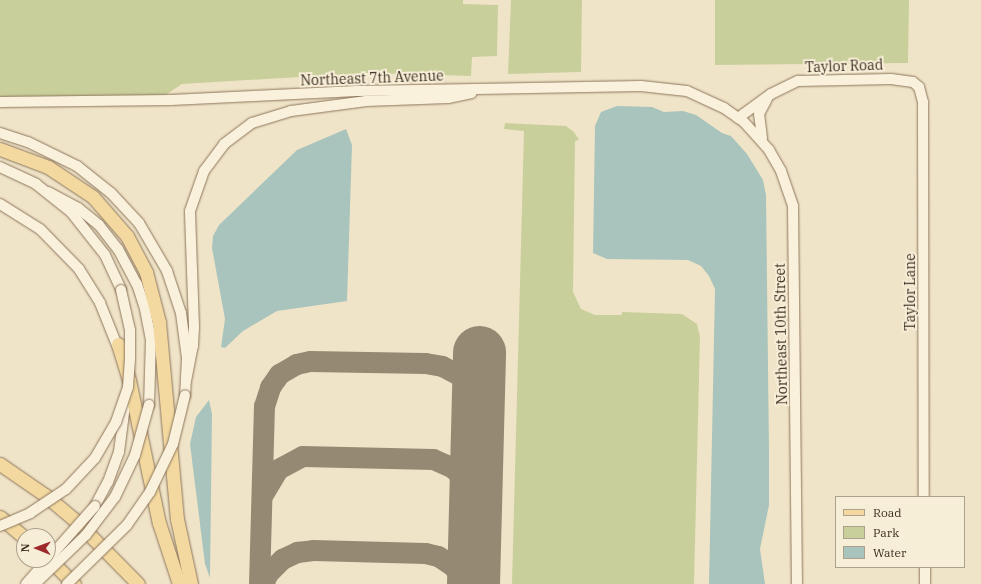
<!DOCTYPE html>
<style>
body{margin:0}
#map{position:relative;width:981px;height:584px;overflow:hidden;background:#f0e4c8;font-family:"IBM Plex Serif",serif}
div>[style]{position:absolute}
.green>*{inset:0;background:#c9cf9b}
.water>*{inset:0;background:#a9c4bc}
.taxiway>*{height:21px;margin:-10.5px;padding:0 10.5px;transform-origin:10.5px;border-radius:10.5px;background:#968974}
.runway>*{height:53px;margin:-26.5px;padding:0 26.5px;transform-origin:26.5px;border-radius:26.5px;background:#968974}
.roads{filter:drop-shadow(0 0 1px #8d765c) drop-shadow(0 0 1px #8d765c)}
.minor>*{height:10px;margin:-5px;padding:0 5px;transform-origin:5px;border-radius:5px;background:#faf1dc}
.major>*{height:13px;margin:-6.5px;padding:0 6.5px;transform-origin:6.5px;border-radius:6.5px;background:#f3d9a0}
.bridges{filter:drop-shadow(0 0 1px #8d765c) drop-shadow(0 0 1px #8d765c)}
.minor-bridge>*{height:10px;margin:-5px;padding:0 5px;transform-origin:5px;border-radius:5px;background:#faf1dc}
span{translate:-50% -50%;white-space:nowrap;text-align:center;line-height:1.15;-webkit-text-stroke:4px #f7eed8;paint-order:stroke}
.street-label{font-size:14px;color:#3d2e20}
.legend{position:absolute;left:835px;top:496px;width:130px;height:72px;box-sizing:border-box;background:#f7eed8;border:1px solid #ada18e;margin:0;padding:5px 7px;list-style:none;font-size:12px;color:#3d2e20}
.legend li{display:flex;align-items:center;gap:8px;height:20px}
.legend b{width:20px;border:1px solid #ada18e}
.north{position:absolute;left:16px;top:528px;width:40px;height:40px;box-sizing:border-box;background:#f7eed8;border:1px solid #ada18e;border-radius:50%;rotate:271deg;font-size:11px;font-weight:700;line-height:16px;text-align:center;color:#3d2e20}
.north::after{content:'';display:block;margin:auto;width:14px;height:18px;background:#9e2a2b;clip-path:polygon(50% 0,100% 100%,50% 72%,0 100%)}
</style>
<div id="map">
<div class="green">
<div style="clip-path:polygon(0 0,463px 0,463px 4px,498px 5px,497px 56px,472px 57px,471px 76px,367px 73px,182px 84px,164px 96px,0 97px)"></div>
<div style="clip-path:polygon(511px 0,582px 0,581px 72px,508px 74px)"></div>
<div style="clip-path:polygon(715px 0,909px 0,908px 63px,715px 65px)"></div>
<div style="clip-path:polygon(505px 123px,566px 126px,574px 132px,579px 140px,575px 141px,573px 292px,581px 309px,595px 315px,622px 315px,622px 312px,682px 314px,697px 324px,700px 337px,694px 584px,512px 584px,524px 131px,504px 129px)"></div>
</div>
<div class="water">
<div style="clip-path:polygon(617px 106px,652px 107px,664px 112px,683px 111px,696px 115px,722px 133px,731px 136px,747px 154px,763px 180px,766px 195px,769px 452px,769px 505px,760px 549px,765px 584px,709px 584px,715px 289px,709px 276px,701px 266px,688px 260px,607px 259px,593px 253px,595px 126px,601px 112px)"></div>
<div style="clip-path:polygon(346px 129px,352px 145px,347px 301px,277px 311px,243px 331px,225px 348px,221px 347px,225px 319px,212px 248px,213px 236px,219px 225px,297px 150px)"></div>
<div style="clip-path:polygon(209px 400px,212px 414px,210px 578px,205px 564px,190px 444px,196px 417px)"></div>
</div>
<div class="taxiway">
<div style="left:263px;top:494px;width:29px;rotate:-59deg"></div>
<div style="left:278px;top:469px;width:27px;rotate:-28deg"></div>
<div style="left:302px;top:456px;width:131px;rotate:1.3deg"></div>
<div style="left:433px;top:459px;width:22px;rotate:24deg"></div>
<div style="left:453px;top:468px;width:13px;rotate:45deg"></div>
<div style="left:462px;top:477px;width:18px;rotate:63deg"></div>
<div style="left:470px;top:493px;width:29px;rotate:80deg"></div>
<div style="left:259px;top:584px;width:178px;rotate:-88.4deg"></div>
<div style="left:264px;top:406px;width:20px;rotate:-72deg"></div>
<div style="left:270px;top:387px;width:16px;rotate:-55deg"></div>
<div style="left:279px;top:374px;width:20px;rotate:-30deg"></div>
<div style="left:296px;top:364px;width:14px;rotate:-12deg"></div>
<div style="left:310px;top:361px;width:115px;rotate:1deg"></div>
<div style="left:425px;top:363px;width:17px;rotate:10deg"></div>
<div style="left:442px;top:366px;width:41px;rotate:27.8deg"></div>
<div style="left:263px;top:584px;width:12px;rotate:-66deg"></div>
<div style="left:268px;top:573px;width:20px;rotate:-45deg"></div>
<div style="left:282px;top:559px;width:17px;rotate:-25deg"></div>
<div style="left:297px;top:552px;width:16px;rotate:-7deg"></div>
<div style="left:313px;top:550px;width:112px;rotate:1.5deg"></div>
<div style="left:425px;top:553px;width:13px;rotate:13deg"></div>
<div style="left:438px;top:556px;width:18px;rotate:34deg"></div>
<div style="left:453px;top:566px;width:22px;rotate:54deg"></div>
</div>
<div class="runway">
<div style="left:473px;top:584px;width:232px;rotate:-88.5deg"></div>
</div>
<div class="roads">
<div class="minor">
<div style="left:0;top:102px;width:171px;rotate:-0.7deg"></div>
<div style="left:171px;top:100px;width:186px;rotate:-2.8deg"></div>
<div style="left:357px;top:91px;width:284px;rotate:-1deg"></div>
<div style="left:641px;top:86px;width:46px;rotate:6.2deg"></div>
<div style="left:687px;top:91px;width:41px;rotate:24.7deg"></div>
<div style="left:724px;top:108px;width:24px;rotate:35deg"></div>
<div style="left:744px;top:122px;width:38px;rotate:48deg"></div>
<div style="left:769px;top:150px;width:24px;rotate:60deg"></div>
<div style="left:781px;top:171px;width:37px;rotate:71deg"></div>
<div style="left:793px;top:206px;width:378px;rotate:89.4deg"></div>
<div style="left:738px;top:118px;width:41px;rotate:-36deg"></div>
<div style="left:771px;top:94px;width:30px;rotate:-26deg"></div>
<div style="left:798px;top:81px;width:93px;rotate:-1.2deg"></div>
<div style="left:891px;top:79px;width:22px;rotate:8deg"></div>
<div style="left:913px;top:82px;width:8px;rotate:40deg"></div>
<div style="left:919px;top:87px;width:16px;rotate:75deg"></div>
<div style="left:923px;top:102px;width:395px;rotate:89.9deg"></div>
<div style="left:0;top:133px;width:29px;rotate:18deg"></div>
<div style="left:28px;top:142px;width:55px;rotate:26.1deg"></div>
<div style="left:77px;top:166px;width:43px;rotate:38.5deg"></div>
<div style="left:111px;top:193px;width:41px;rotate:47deg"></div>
<div style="left:139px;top:223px;width:56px;rotate:59.7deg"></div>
<div style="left:167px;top:271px;width:44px;rotate:71.6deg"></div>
<div style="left:181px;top:313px;width:45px;rotate:82.4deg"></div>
<div style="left:187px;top:358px;width:37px;rotate:93deg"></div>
<div style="left:762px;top:138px;width:24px;rotate:-97deg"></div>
<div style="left:759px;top:114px;width:17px;rotate:-62deg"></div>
<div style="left:0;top:167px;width:40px;rotate:25deg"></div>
<div style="left:36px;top:184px;width:45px;rotate:38.7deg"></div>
<div style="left:71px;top:212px;width:55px;rotate:51.7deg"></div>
<div style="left:105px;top:255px;width:38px;rotate:65deg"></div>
<div style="left:48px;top:192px;width:34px;rotate:28deg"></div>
<div style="left:78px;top:208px;width:27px;rotate:39deg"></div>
<div style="left:99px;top:225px;width:31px;rotate:52deg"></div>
<div style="left:118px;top:249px;width:40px;rotate:62deg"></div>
<div style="left:137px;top:284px;width:26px;rotate:72deg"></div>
<div style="left:145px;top:309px;width:31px;rotate:79deg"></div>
<div style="left:151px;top:339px;width:66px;rotate:91.7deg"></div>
<div style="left:0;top:204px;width:47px;rotate:32deg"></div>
<div style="left:40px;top:229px;width:56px;rotate:45.7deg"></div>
<div style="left:79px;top:269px;width:40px;rotate:58deg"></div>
<div style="left:100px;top:303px;width:51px;rotate:68deg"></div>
<div style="left:186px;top:381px;width:36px;rotate:-79deg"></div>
<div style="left:193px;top:346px;width:19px;rotate:-87deg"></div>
<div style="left:194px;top:327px;width:116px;rotate:-92deg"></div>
<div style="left:190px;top:211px;width:42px;rotate:-70.7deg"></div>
<div style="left:204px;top:171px;width:34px;rotate:-53deg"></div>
<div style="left:224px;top:144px;width:35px;rotate:-37deg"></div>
<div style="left:252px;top:123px;width:41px;rotate:-17.1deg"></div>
<div style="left:291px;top:111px;width:76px;rotate:-7.6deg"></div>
<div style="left:366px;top:101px;width:82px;rotate:-2.1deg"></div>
<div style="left:448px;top:98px;width:24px;rotate:-12deg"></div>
<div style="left:95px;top:506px;width:27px;rotate:-62deg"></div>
<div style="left:108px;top:482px;width:32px;rotate:-70deg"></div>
<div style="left:119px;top:452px;width:55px;rotate:-82.7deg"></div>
<div style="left:925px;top:567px;width:16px;rotate:90deg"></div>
</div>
<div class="major">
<div style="left:0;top:149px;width:51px;rotate:20.6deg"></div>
<div style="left:48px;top:167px;width:54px;rotate:33.7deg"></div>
<div style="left:93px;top:197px;width:52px;rotate:48.9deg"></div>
<div style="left:127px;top:236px;width:41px;rotate:62.2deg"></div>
<div style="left:146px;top:272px;width:52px;rotate:75.4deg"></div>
<div style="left:159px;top:322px;width:198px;rotate:84.8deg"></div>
<div style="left:177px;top:519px;width:66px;rotate:77.8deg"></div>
<div style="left:118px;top:344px;width:38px;rotate:73deg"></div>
<div style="left:129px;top:380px;width:146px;rotate:78.2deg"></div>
<div style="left:159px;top:523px;width:64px;rotate:71.8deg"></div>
<div style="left:0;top:464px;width:55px;rotate:34.6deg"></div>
<div style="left:45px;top:495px;width:38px;rotate:40deg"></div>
<div style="left:74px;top:519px;width:91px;rotate:45.4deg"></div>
<div style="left:0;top:517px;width:31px;rotate:40deg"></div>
<div style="left:48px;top:558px;width:37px;rotate:45deg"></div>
</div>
</div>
<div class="bridges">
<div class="minor-bridge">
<div style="left:0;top:526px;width:33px;rotate:-23deg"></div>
<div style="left:30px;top:513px;width:43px;rotate:-33.7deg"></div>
<div style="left:66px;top:489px;width:42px;rotate:-46.9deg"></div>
<div style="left:95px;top:458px;width:42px;rotate:-59.7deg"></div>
<div style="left:116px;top:422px;width:37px;rotate:-71deg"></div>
<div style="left:128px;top:387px;width:28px;rotate:-86deg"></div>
<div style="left:130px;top:359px;width:29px;rotate:-90deg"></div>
<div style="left:130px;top:330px;width:41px;rotate:-102.7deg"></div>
<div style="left:26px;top:584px;width:104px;rotate:-48.5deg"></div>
<div style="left:35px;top:584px;width:71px;rotate:-43.9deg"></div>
<div style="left:86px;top:535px;width:48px;rotate:-52.7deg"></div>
<div style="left:115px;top:497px;width:47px;rotate:-64.5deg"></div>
<div style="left:135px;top:455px;width:52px;rotate:-74.4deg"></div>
<div style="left:67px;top:584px;width:84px;rotate:-44.5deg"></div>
<div style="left:127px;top:525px;width:40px;rotate:-55.1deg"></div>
<div style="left:150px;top:492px;width:53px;rotate:-64.4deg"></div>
<div style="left:173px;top:444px;width:50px;rotate:-76.2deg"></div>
</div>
</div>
<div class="street-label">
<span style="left:844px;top:66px;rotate:-2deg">Taylor Road</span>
<span style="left:372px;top:78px;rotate:-2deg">Northeast 7th Avenue</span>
<span style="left:910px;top:292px;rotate:-90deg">Taylor Lane</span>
<span style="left:781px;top:334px;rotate:-91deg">Northeast 10th Street</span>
</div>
<ul class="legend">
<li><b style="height:5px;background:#f3d9a0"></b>Road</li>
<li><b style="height:11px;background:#c9cf9b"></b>Park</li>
<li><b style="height:11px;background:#a9c4bc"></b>Water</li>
</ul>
<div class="north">N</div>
</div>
